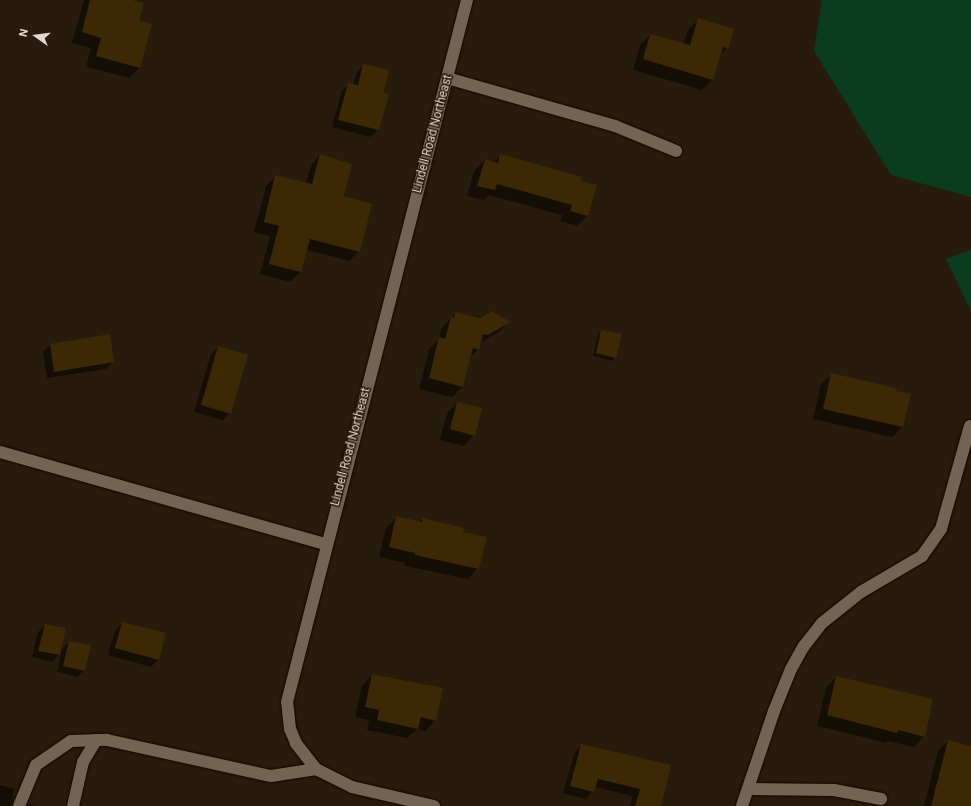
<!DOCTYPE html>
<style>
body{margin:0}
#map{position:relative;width:971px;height:806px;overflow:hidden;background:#271b0b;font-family:Roboto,sans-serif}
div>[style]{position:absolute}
.green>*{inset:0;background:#093d1d}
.shadow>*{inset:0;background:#0007}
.building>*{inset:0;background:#3d2805}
.roads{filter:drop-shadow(0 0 1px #100600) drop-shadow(0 0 1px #100600)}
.minor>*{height:12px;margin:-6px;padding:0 6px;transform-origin:6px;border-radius:6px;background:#726452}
span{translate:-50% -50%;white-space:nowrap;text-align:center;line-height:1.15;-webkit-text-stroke:3px #271b0b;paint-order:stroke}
.street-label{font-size:12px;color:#e0d8ce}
.north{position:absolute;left:16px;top:16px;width:40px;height:40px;-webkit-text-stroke:3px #271b0b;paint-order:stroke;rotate:284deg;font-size:11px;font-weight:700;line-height:16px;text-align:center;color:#e0d8ce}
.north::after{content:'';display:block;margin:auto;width:14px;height:18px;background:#e0d8ce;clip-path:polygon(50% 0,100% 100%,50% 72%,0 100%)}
</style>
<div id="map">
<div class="green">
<div style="clip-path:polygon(822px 0,971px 0,971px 197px,891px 175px,814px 51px)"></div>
<div style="clip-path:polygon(971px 250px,971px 311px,946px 259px)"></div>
</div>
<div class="shadow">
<div style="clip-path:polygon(84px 0,128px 0,138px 22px,139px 68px,129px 78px,86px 67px,91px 48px,72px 43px)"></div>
<div style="clip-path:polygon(698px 20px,727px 48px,719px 56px,712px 80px,702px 90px,633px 70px,640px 45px,650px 35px,683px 45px,688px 30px)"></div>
<div style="clip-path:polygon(364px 65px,382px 93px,378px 130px,371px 137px,332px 127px,342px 91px,349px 84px,353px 85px,357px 72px)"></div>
<div style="clip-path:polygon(320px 155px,350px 165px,342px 197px,359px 251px,349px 261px,306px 250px,300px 272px,290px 282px,260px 274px,270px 236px,254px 232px,266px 186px,276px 176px,306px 184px,311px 165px)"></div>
<div style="clip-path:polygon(501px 155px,580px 181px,588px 215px,577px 226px,560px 221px,562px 215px,489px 195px,484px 200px,467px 196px,474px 171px,485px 160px,494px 162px)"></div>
<div style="clip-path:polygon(455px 313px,509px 322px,499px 332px,480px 343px,478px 349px,470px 358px,462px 387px,452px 397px,419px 389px,429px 349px,438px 340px,441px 329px)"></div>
<div style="clip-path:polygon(601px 331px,615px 357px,612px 361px,593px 356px,598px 334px)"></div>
<div style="clip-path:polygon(109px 335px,113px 362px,106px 369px,47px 378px,43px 352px,50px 345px)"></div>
<div style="clip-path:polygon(218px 347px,230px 413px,223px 420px,194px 412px,211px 354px)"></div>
<div style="clip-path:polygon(832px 374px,902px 427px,892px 437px,813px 419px,821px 384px)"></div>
<div style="clip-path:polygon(457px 403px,474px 435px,464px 446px,440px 440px,447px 413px)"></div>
<div style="clip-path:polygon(397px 517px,419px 522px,423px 519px,462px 532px,478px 568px,468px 579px,405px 566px,405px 563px,379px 557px,386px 528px)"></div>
<div style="clip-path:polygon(122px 623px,158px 660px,151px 667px,108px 655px,115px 630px)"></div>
<div style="clip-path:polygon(45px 625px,60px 651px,69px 642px,84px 670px,77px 677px,57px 672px,61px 653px,52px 662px,32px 657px,38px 632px)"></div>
<div style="clip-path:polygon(372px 675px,436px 720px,425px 731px,417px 729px,407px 738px,367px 730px,369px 720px,355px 717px,362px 686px)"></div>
<div style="clip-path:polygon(836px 677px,924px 736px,914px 747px,888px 741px,886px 743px,817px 726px,826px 688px)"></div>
<div style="clip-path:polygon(948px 741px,971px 747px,971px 806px,924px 806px,938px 751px)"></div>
<div style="clip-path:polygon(582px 745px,670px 766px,660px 806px,630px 806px,633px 796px,595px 787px,586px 799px,563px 793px,575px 752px)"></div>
<div style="clip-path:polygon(0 785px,14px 789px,11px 806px,0 806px)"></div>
<div style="clip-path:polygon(29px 804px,37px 806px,27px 806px)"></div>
</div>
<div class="building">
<div style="clip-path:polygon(90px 0,132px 0,144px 3px,139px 21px,152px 24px,140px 68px,96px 56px,101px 38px,82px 32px)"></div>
<div style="clip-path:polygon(698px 18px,734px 29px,728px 49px,723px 47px,713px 80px,643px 59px,650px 34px,690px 45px)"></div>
<div style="clip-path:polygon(363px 64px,389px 70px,384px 92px,389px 94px,379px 130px,338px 120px,348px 83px,358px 85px)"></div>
<div style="clip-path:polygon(320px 154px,352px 164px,344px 196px,372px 204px,360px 252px,310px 239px,301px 272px,269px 264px,279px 226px,264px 222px,275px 175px,312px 184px)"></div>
<div style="clip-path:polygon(500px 154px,582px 177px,581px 181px,597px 185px,588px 216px,570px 211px,572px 205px,497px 184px,495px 190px,477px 186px,485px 159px,498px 163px)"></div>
<div style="clip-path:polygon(492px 311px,511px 322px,488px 335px,483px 334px,479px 350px,473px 348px,463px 387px,429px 378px,439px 337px,445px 339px,451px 317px,454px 318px,455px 312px,480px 318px)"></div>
<div style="clip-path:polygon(601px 330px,622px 334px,616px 358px,596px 353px)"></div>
<div style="clip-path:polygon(110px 334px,114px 362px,54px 372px,50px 344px)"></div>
<div style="clip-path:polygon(218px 346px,248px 355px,231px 414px,201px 405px)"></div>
<div style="clip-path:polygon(831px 373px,896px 388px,896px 391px,911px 394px,903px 427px,823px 409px)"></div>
<div style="clip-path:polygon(457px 402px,482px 408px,475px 436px,450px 429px)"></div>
<div style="clip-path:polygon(396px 516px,422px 522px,422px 518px,464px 528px,463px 532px,487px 537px,479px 569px,415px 555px,415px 553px,389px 547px)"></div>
<div style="clip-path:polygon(122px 622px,166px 633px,159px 660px,115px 648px)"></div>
<div style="clip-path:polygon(45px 624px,66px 628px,60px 655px,38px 651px)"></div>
<div style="clip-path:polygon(69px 641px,91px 645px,85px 671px,63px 666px)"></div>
<div style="clip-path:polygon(372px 674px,443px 688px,436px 721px,421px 717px,418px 729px,377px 720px,379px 710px,365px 707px)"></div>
<div style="clip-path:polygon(836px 676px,933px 699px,925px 737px,898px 730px,897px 733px,827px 715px)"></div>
<div style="clip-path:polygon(948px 740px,971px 746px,971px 806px,931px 806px)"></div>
<div style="clip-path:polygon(581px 744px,671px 765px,661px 806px,635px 806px,640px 789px,598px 779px,594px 792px,570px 786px)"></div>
</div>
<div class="roads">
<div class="minor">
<div style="left:447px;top:78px;width:175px;rotate:15.9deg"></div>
<div style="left:615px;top:126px;width:66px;rotate:22.3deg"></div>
<div style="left:0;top:452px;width:339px;rotate:15.8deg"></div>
<div style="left:748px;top:789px;width:86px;rotate:0.7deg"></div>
<div style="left:834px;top:790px;width:48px;rotate:10.8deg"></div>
<div style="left:19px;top:806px;width:44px;rotate:-67.5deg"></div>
<div style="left:36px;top:765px;width:42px;rotate:-34.4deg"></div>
<div style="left:71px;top:741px;width:36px;rotate:-2deg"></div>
<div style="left:107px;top:740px;width:168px;rotate:12.4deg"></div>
<div style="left:271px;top:776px;width:46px;rotate:-8.8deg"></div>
<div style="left:73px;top:806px;width:45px;rotate:-77.2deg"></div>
<div style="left:83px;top:762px;width:26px;rotate:-59deg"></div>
<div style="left:434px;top:806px;width:84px;rotate:-167deg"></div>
<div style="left:352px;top:787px;width:40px;rotate:-153.4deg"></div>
<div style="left:316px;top:769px;width:33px;rotate:-128deg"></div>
<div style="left:296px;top:743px;width:15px;rotate:-113deg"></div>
<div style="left:290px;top:729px;width:27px;rotate:-96deg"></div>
<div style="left:287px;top:702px;width:725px;rotate:-75.62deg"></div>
<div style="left:742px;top:806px;width:100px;rotate:-71.4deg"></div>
<div style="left:774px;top:711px;width:45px;rotate:-68deg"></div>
<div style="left:791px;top:669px;width:26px;rotate:-61deg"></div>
<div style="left:804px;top:646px;width:29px;rotate:-52deg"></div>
<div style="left:822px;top:623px;width:50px;rotate:-38.5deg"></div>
<div style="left:861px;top:592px;width:71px;rotate:-30.5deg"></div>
<div style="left:922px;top:556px;width:33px;rotate:-55deg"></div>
<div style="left:941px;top:529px;width:107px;rotate:-74.3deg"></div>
</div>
</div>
<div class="street-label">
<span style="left:433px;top:134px;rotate:-75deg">Lindell Road Northeast</span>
<span style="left:351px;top:447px;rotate:-75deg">Lindell Road Northeast</span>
</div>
<div class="north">N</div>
</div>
